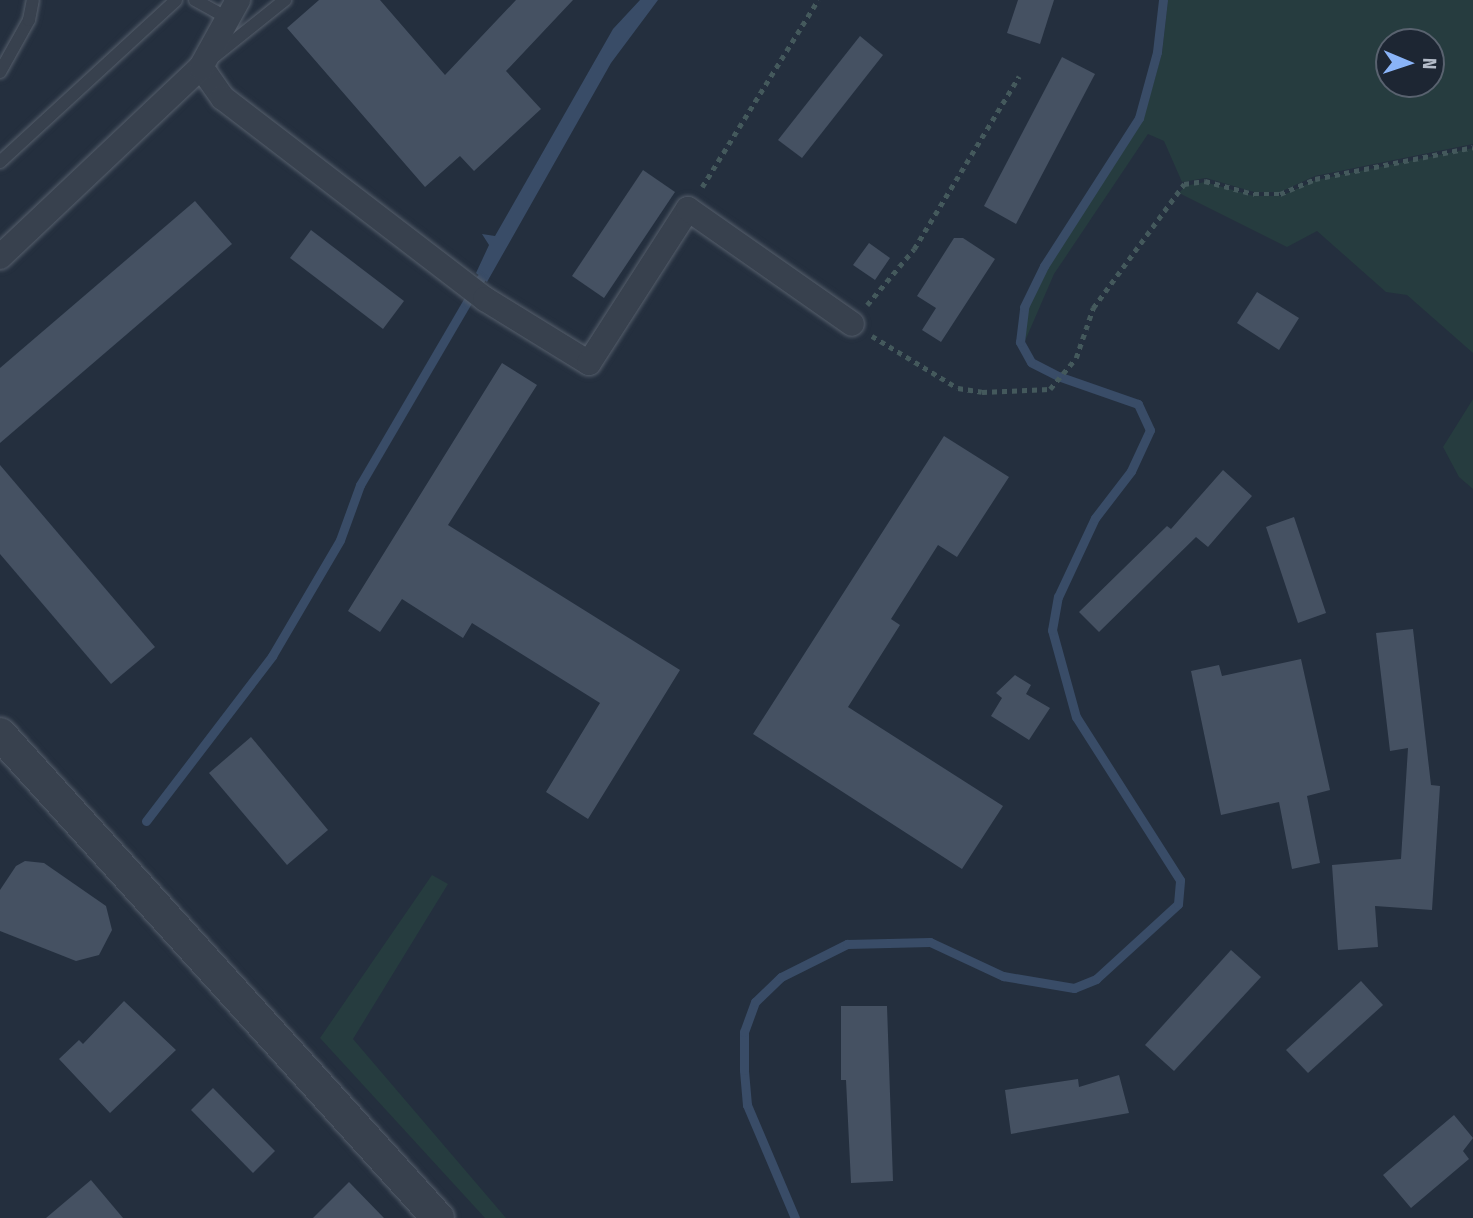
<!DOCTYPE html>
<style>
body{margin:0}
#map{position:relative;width:1473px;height:1218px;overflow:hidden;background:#242f3e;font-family:"Fira Sans Condensed",sans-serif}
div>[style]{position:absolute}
.green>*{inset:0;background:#263c3f}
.water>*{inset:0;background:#394c67}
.stream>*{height:9px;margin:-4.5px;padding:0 4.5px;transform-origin:4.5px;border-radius:4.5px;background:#394c67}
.building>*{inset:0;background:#455162}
.path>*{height:4.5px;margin-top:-2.25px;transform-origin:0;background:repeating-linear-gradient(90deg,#44595c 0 5px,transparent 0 10px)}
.roads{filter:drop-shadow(0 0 2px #565f6c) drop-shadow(0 0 2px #565f6c)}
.service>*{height:12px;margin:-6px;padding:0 6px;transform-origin:6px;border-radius:6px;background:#38414e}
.minor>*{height:24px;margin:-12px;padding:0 12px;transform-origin:12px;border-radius:12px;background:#38414e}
.tertiary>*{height:32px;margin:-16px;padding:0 16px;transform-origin:16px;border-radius:16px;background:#38414e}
span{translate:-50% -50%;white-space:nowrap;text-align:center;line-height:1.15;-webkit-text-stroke:7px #1d2633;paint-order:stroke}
.north{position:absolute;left:1375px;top:28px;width:70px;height:70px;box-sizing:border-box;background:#1d2633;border:2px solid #59626f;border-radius:50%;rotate:92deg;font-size:19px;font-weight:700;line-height:28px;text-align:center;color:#b4bcc9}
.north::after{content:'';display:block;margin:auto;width:24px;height:32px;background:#8ab4f8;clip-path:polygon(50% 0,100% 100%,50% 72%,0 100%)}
</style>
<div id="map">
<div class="green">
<div style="clip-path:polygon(evenodd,1168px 0,1473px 0,1473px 144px,1315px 176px,1280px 192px,1254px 192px,1206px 178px,1182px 182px,1164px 141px,1148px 134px,1054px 274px,1025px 341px,1028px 309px,1048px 268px,1143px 120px,1162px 53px,1168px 0,1389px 42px,1431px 42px,1431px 84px,1389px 84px,1389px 42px)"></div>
<div style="clip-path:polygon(1473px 148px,1473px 353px,1407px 295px,1386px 292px,1317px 231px,1287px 247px,1179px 193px,1185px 186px,1205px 182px,1254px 196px,1281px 196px,1316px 180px)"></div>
<div style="clip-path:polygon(1473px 399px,1473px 489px,1459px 477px,1443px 447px)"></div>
<div style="clip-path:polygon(432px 875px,448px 884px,353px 1039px,506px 1218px,485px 1218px,320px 1038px)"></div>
</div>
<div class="water">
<div style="clip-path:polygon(640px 0,658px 0,611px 63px,487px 282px,476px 273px,489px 245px,482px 234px,495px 236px,613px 29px)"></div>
</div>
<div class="stream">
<div style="left:146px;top:821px;width:208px;rotate:-52.6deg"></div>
<div style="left:272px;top:656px;width:134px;rotate:-59.6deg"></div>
<div style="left:340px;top:540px;width:59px;rotate:-70deg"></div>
<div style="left:360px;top:485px;width:240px;rotate:-59.7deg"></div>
<div style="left:795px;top:1218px;width:123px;rotate:-113deg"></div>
<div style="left:747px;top:1105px;width:35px;rotate:-95deg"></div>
<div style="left:744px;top:1070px;width:38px;rotate:-90deg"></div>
<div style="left:744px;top:1032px;width:32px;rotate:-70deg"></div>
<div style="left:755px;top:1002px;width:36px;rotate:-44deg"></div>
<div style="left:781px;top:977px;width:74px;rotate:-26.6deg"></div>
<div style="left:847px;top:944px;width:83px;rotate:-1.4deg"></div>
<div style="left:930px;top:942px;width:81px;rotate:25deg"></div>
<div style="left:1003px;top:976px;width:72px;rotate:9.6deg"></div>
<div style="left:1074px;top:988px;width:24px;rotate:-22deg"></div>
<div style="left:1096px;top:979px;width:111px;rotate:-42.4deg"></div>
<div style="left:1178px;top:904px;width:24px;rotate:-85deg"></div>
<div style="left:1180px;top:880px;width:193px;rotate:-122.5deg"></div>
<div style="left:1076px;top:717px;width:90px;rotate:-105.4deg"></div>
<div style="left:1052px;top:630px;width:34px;rotate:-80deg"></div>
<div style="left:1058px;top:597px;width:87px;rotate:-64.9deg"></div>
<div style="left:1095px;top:518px;width:59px;rotate:-52.5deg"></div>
<div style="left:1131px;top:471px;width:45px;rotate:-65.1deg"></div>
<div style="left:1150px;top:430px;width:29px;rotate:-115deg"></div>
<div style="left:1138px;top:404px;width:85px;rotate:-160.7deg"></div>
<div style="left:1058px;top:376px;width:30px;rotate:-153deg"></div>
<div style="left:1031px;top:362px;width:23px;rotate:-119deg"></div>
<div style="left:1020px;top:342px;width:35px;rotate:-83deg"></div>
<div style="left:1024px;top:307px;width:46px;rotate:-64deg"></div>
<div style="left:1044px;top:266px;width:176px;rotate:-57.3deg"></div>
<div style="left:1139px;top:118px;width:68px;rotate:-74.7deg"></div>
<div style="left:1157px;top:52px;width:52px;rotate:-83.4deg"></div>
</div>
<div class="building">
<div style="clip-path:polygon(319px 0,380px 0,445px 75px,516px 0,573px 0,506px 71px,541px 109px,474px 171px,460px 156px,425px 187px,287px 28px)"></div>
<div style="clip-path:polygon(1018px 0,1054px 0,1040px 44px,1007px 33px)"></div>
<div style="clip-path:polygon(860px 36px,883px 55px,802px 158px,778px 140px)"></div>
<div style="clip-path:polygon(1062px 57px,1095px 74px,1016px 224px,984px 206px)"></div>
<div style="clip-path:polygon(643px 170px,675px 192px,604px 298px,572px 276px)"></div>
<div style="clip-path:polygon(195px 201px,232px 244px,0 443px,0 368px)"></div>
<div style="clip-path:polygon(311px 230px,404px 301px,383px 329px,290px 258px)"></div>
<div style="clip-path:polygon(954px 238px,963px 238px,995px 259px,941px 342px,922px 330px,936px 308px,917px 296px)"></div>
<div style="clip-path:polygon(869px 243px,890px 258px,875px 280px,853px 265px)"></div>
<div style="clip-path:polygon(1257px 292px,1299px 318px,1279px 350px,1237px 323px)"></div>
<div style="clip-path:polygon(502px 363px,537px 385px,448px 525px,680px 670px,588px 819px,546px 792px,600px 703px,472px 623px,463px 638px,402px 599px,380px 632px,348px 611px)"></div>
<div style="clip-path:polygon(944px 436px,1009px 477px,957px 557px,938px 545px,891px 619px,900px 625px,848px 707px,1003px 806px,962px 869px,753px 734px)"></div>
<div style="clip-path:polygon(0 465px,155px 647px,111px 684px,0 554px)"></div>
<div style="clip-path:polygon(1223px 470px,1252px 496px,1208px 547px,1196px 537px,1099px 632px,1079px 612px,1167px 526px,1171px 529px)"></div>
<div style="clip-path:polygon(1294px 517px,1326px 613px,1298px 623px,1266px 527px)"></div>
<div style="clip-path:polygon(1413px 629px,1431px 785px,1440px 786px,1432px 910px,1375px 906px,1378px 947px,1338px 950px,1332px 865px,1401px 859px,1408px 748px,1390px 751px,1376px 633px)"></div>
<div style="clip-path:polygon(1301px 659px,1330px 790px,1307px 796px,1320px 863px,1292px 869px,1279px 802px,1221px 815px,1191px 671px,1219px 665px,1222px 676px)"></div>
<div style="clip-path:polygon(1015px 675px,1031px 685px,1026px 694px,1050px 708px,1029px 740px,991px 716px,1002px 698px,996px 693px)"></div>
<div style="clip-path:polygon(251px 737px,328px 830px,287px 865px,209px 773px)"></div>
<div style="clip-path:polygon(25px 861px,44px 863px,106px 906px,112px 930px,99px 955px,76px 961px,0 931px,0 890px,16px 866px)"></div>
<div style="clip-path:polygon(1231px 950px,1261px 977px,1174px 1071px,1145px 1045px)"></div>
<div style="clip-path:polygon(1361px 981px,1383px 1005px,1308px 1073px,1286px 1050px)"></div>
<div style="clip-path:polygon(124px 1001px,176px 1050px,110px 1113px,59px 1059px,79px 1040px,83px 1044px)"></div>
<div style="clip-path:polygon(841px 1006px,887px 1006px,893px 1181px,851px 1183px,846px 1080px,841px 1080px)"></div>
<div style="clip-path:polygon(1119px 1075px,1129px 1113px,1011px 1134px,1005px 1090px,1078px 1079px,1079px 1087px)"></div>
<div style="clip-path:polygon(213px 1088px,275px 1151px,253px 1173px,191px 1110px)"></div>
<div style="clip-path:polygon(1454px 1115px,1473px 1138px,1463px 1151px,1469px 1159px,1411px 1208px,1383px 1175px)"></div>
<div style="clip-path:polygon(91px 1180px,123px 1218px,46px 1218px)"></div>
<div style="clip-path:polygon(349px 1182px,384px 1218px,313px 1218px)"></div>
</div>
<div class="path">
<div style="left:702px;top:187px;width:220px;rotate:-58.2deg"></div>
<div style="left:867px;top:305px;width:73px;rotate:-50deg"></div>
<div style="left:914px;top:249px;width:202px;rotate:-58.7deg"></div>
<div style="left:872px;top:336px;width:100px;rotate:31.2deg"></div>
<div style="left:958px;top:388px;width:24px;rotate:9deg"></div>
<div style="left:982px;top:392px;width:68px;rotate:-2.5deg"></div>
<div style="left:1050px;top:389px;width:40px;rotate:-50deg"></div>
<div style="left:1076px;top:358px;width:53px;rotate:-71.2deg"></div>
<div style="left:1093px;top:308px;width:154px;rotate:-53.7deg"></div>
<div style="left:1184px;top:184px;width:21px;rotate:-8deg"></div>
<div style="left:1205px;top:181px;width:51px;rotate:14.9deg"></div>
<div style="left:1254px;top:194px;width:26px"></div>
<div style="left:1280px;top:194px;width:38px;rotate:-23deg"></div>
<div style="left:1315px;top:179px;width:161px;rotate:-11.4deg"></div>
</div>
<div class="roads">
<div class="service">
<div style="left:195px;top:0;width:35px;rotate:29deg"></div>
<div style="left:215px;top:56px;width:90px;rotate:-38.7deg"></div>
<div style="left:0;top:72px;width:60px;rotate:-60.9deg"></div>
<div style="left:29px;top:20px;width:20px;rotate:-79deg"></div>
<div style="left:0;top:162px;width:239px;rotate:-42.6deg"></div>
</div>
<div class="minor">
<div style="left:201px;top:67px;width:38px;rotate:55deg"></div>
<div style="left:223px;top:98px;width:330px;rotate:37.5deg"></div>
<div style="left:485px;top:299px;width:122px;rotate:31.6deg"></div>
<div style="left:589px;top:363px;width:183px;rotate:-57.3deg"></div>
<div style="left:688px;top:209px;width:200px;rotate:35deg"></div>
<div style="left:0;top:257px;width:277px;rotate:-43.4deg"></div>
<div style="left:201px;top:67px;width:77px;rotate:-61.1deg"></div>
</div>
<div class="tertiary">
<div style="left:0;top:734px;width:653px;rotate:47.86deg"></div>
</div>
</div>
<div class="north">N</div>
</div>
